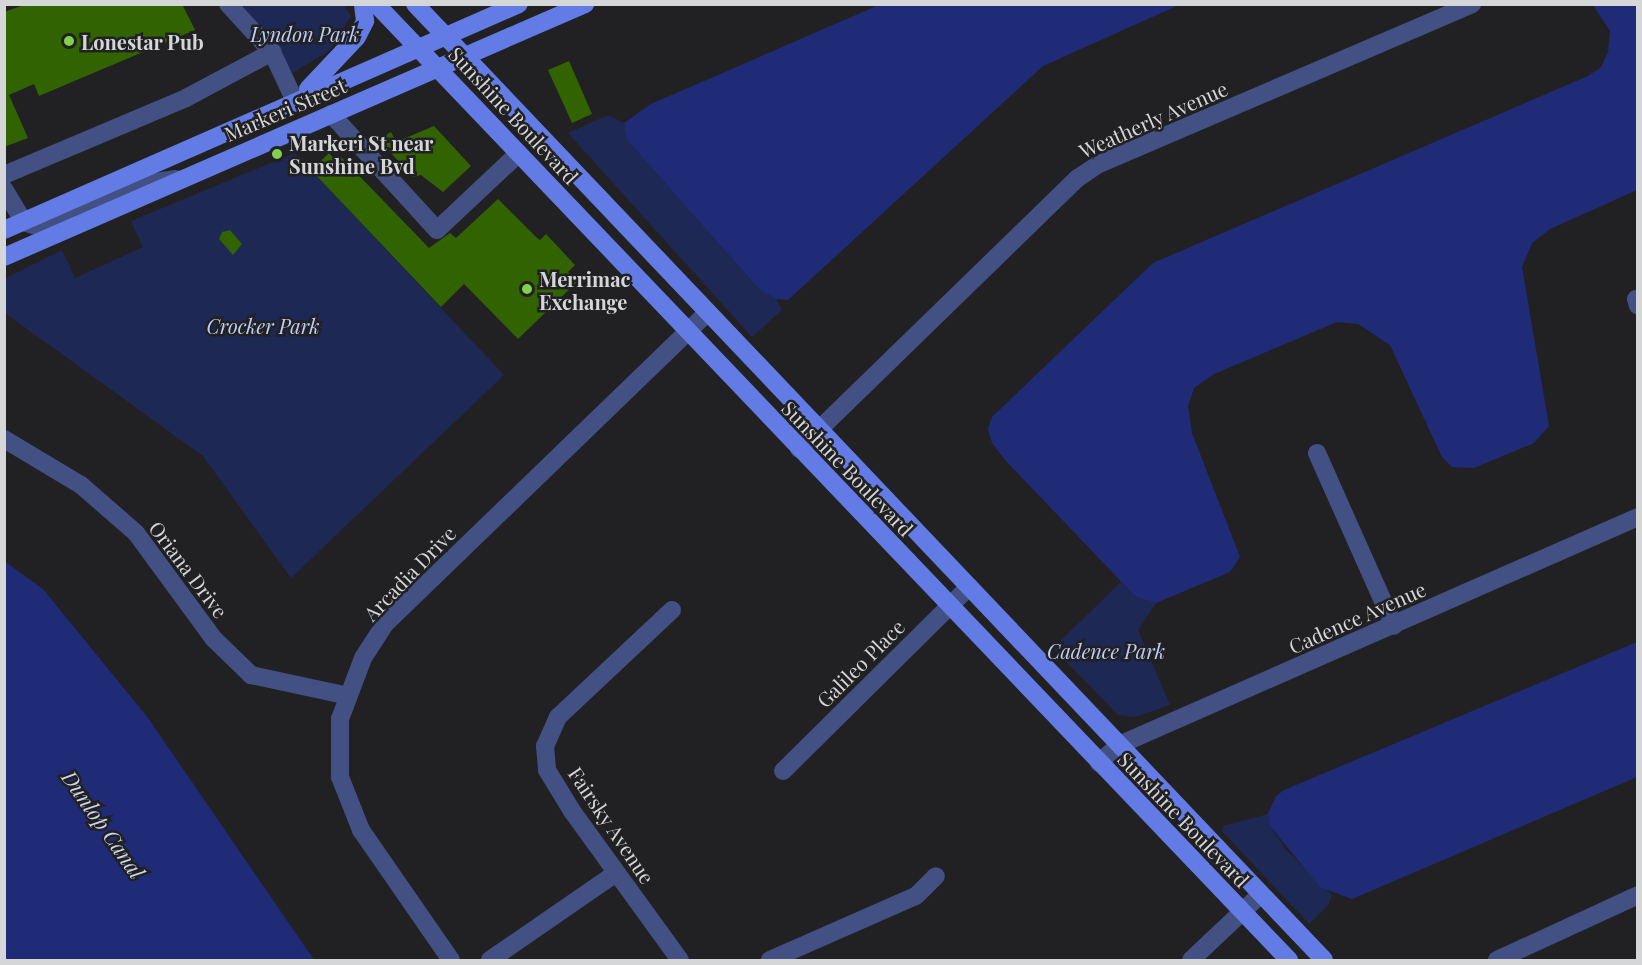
<!DOCTYPE html>
<style>
body{margin:0}
#map{position:relative;width:1642px;height:965px;overflow:hidden;background:#212123;font-family:"Playfair Display",serif}
div>[style]{position:absolute}
.green>*{inset:0;background:#1e2855}
.water>*{inset:0;background:#202b77}
.building>*{inset:0;background:#326301}
.minor>*{height:18px;margin:-9px;padding:0 9px;transform-origin:9px;border-radius:9px;background:#425083}
.major>*{height:18px;margin:-9px;padding:0 9px;transform-origin:9px;border-radius:9px;background:#637ce5}
.dots>*{width:16px;height:16px;translate:-50% -50%;box-sizing:border-box;border:3px solid #212123;border-radius:50%}
span{translate:-50% -50%;white-space:nowrap;text-align:center;line-height:1.15;-webkit-text-stroke:5px #212123;paint-order:stroke}
.park-label{font-size:20px;color:#beccf8;font-style:italic}
.poi-label{font-size:20px;color:#d5d6d7;font-weight:700}
.left{translate:0 -50%;text-align:left}
.street-label{font-size:20px;color:#d5d6d7}
.water-label{font-size:21px;color:#cfd7ed;font-style:italic}
.frame{position:absolute;inset:0;border:6px solid #d5d6d7;pointer-events:none}
</style>
<div id="map">
<div class="green">
<div style="clip-path:polygon(240px 5px,344px 5px,351px 16px,330px 50px,291px 74px,280px 47px)"></div>
<div style="clip-path:polygon(608px 115px,624px 123px,627px 140px,759px 289px,776px 299px,782px 310px,752px 337px,568px 133px)"></div>
<div style="clip-path:polygon(295px 153px,504px 375px,291px 578px,203px 456px,5px 313px,4px 279px,62px 250px,75px 278px,143px 247px,131px 221px)"></div>
<div style="clip-path:polygon(1121px 582px,1136px 597px,1156px 603px,1138px 630px,1170px 705px,1135px 717px,1118px 715px,1053px 648px)"></div>
<div style="clip-path:polygon(1268px 814px,1270px 826px,1286px 850px,1332px 895px,1328px 905px,1309px 924px,1222px 831px,1223px 826px)"></div>
</div>
<div class="water">
<div style="clip-path:polygon(879px 5px,1179px 5px,1043px 66px,788px 300px,776px 299px,759px 289px,627px 140px,624px 123px,651px 104px)"></div>
<div style="clip-path:polygon(1593px 5px,1637px 5px,1637px 190px,1550px 229px,1532px 243px,1522px 267px,1549px 426px,1534px 443px,1474px 468px,1452px 467px,1442px 457px,1390px 345px,1358px 324px,1337px 322px,1214px 374px,1194px 388px,1188px 406px,1192px 433px,1240px 557px,1230px 572px,1156px 603px,1136px 597px,1006px 461px,992px 443px,988px 429px,992px 417px,1153px 263px,1588px 76px,1601px 67px,1608px 52px,1610px 31px)"></div>
<div style="clip-path:polygon(4px 561px,43px 589px,148px 718px,314px 960px,5px 960px)"></div>
<div style="clip-path:polygon(1637px 642px,1637px 777px,1352px 899px,1320px 887px,1270px 826px,1268px 814px,1276px 796px,1284px 790px)"></div>
</div>
<div class="building">
<div style="clip-path:polygon(27px 4px,182px 4px,195px 30px,39px 96px,34px 84px,9px 95px,28px 138px,4px 147px,4px 12px)"></div>
<div style="clip-path:polygon(569px 61px,592px 114px,572px 123px,548px 70px)"></div>
<div style="clip-path:polygon(434px 126px,471px 166px,443px 192px,421px 175px,413px 177px,378px 139px,391px 132px,396px 142px)"></div>
<div style="clip-path:polygon(329px 153px,336px 161px,341px 157px,429px 248px,450px 233px,456px 238px,498px 199px,536px 237px,540px 240px,546px 234px,575px 265px,568px 272px,578px 281px,518px 339px,464px 284px,441px 307px,311px 170px)"></div>
<div style="clip-path:polygon(230px 230px,242px 244px,233px 255px,219px 239px,222px 232px)"></div>
</div>
<div class="minor">
<div style="left:228px;top:4px;width:65px;rotate:47.5deg"></div>
<div style="left:272px;top:52px;width:54px;rotate:64.9deg"></div>
<div style="left:331px;top:114px;width:157px;rotate:47.6deg"></div>
<div style="left:437px;top:230px;width:112px;rotate:-43.2deg"></div>
<div style="left:4px;top:175px;width:198px;rotate:-22.9deg"></div>
<div style="left:186px;top:98px;width:98px;rotate:-28.1deg"></div>
<div style="left:4px;top:189px;width:39px;rotate:59deg"></div>
<div style="left:24px;top:222px;width:18px;rotate:19deg"></div>
<div style="left:41px;top:228px;width:112px;rotate:-23.1deg"></div>
<div style="left:144px;top:184px;width:32px;rotate:-9deg"></div>
<div style="left:1636px;top:299px;width:7px;rotate:74deg"></div>
<div style="left:4px;top:439px;width:90px;rotate:30.9deg"></div>
<div style="left:81px;top:485px;width:73px;rotate:41.1deg"></div>
<div style="left:136px;top:533px;width:132px;rotate:53.7deg"></div>
<div style="left:214px;top:639px;width:52px;rotate:44.2deg"></div>
<div style="left:251px;top:675px;width:100px;rotate:12.1deg"></div>
<div style="left:799px;top:449px;width:389px;rotate:-44.2deg"></div>
<div style="left:1078px;top:178px;width:23px;rotate:-34deg"></div>
<div style="left:1097px;top:165px;width:408px;rotate:-23.2deg"></div>
<div style="left:1317px;top:453px;width:189px;rotate:66deg"></div>
<div style="left:672px;top:610px;width:156px;rotate:136.8deg"></div>
<div style="left:558px;top:717px;width:32px;rotate:114deg"></div>
<div style="left:545px;top:746px;width:24px;rotate:85deg"></div>
<div style="left:547px;top:770px;width:48px;rotate:58.6deg"></div>
<div style="left:572px;top:811px;width:184px;rotate:54.1deg"></div>
<div style="left:1099px;top:763px;width:27px;rotate:-42deg"></div>
<div style="left:1119px;top:745px;width:567px;rotate:-23.72deg"></div>
<div style="left:783px;top:771px;width:262px;rotate:-44.7deg"></div>
<div style="left:451px;top:960px;width:158px;rotate:-124.7deg"></div>
<div style="left:361px;top:830px;width:57px;rotate:-111.6deg"></div>
<div style="left:340px;top:777px;width:58px;rotate:-90deg"></div>
<div style="left:340px;top:719px;width:65px;rotate:-69.3deg"></div>
<div style="left:363px;top:658px;width:40px;rotate:-57.1deg"></div>
<div style="left:385px;top:624px;width:449px;rotate:-44deg"></div>
<div style="left:490px;top:960px;width:153px;rotate:-34.6deg"></div>
<div style="left:770px;top:960px;width:159px;rotate:-23.7deg"></div>
<div style="left:916px;top:896px;width:28px;rotate:-45deg"></div>
<div style="left:1191px;top:960px;width:96px;rotate:-43.3deg"></div>
<div style="left:1497px;top:960px;width:155px;rotate:-24.7deg"></div>
</div>
<div class="major">
<div style="left:376px;top:4px;width:1322px;rotate:46.32deg"></div>
<div style="left:415px;top:4px;width:1319px;rotate:46.44deg"></div>
<div style="left:308px;top:89px;width:71px;rotate:-46.7deg"></div>
<div style="left:357px;top:37px;width:18px;rotate:-63deg"></div>
<div style="left:365px;top:21px;width:17px;rotate:-97deg"></div>
<div style="left:4px;top:230px;width:562px;rotate:-23.69deg"></div>
<div style="left:4px;top:257px;width:634px;rotate:-23.53deg"></div>
</div>
<div class="dots">
<div style="left:69px;top:41px;background:#83d04e"></div>
<div style="left:277px;top:154px;background:#83d04e"></div>
<div style="left:527px;top:289px;background:#83d04e"></div>
</div>
<div class="park-label">
<span style="left:305px;top:33px">Lyndon Park</span>
<span style="left:263px;top:325px">Crocker Park</span>
<span style="left:1106px;top:650px">Cadence Park</span>
</div>
<div class="poi-label">
<span class="left" style="left:81px;top:41px">Lonestar Pub</span>
<span class="left" style="left:289px;top:154px">Markeri St near<br>Sunshine Bvd</span>
<span class="left" style="left:539px;top:290px">Merrimac<br>Exchange</span>
</div>
<div class="street-label">
<span style="left:285px;top:109px;rotate:-23deg">Markeri Street</span>
<span style="left:514px;top:115px;rotate:47deg">Sunshine Boulevard</span>
<span style="left:1153px;top:119px;rotate:-24deg">Weatherly Avenue</span>
<span style="left:848px;top:468px;rotate:46deg">Sunshine Boulevard</span>
<span style="left:189px;top:569px;rotate:53deg">Oriana Drive</span>
<span style="left:409px;top:573px;rotate:-46deg">Arcadia Drive</span>
<span style="left:1357px;top:617px;rotate:-24deg">Cadence Avenue</span>
<span style="left:860px;top:663px;rotate:-45deg">Galileo Place</span>
<span style="left:1184px;top:819px;rotate:46deg">Sunshine Boulevard</span>
<span style="left:612px;top:825px;rotate:56deg">Fairsky Avenue</span>
</div>
<div class="water-label">
<span style="left:104px;top:824px;rotate:55deg">Dunlop Canal</span>
</div>
<div class="frame"></div>
</div>
